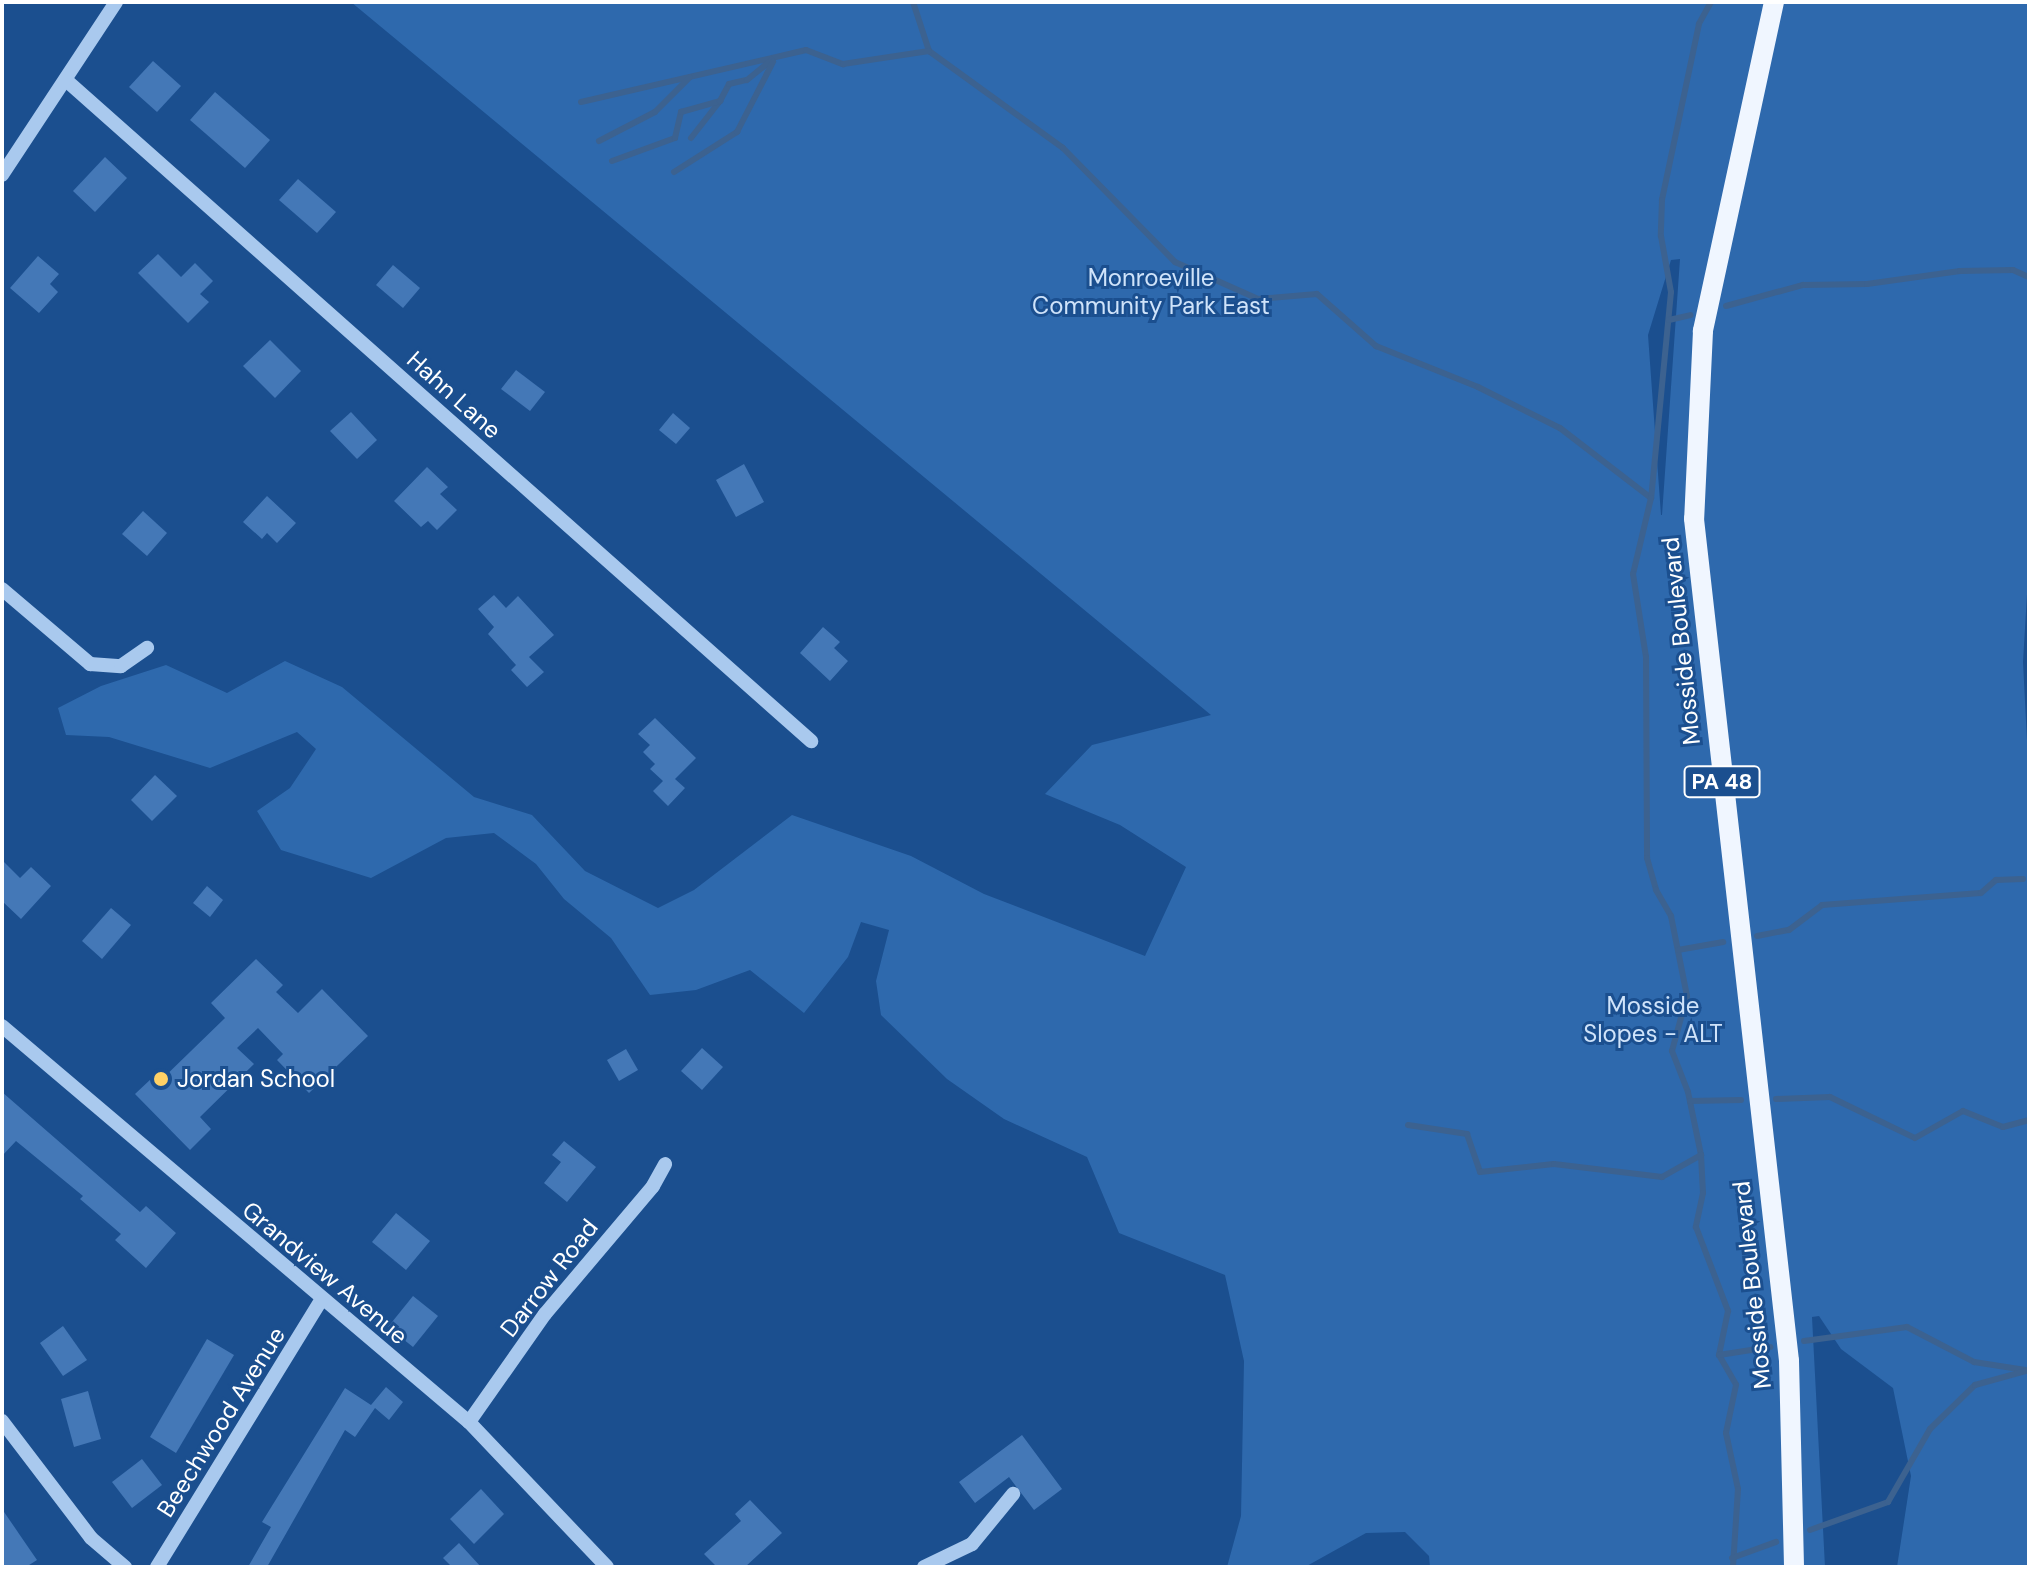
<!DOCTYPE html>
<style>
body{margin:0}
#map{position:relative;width:2031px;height:1569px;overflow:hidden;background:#1b4f8f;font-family:"DM Sans",sans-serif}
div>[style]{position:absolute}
.green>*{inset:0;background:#2e69ad}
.stream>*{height:6px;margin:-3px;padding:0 3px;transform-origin:3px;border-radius:3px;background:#3c6290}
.building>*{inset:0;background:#4478b7}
.minor>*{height:14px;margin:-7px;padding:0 7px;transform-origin:7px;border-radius:7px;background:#a9c9ee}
.major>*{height:20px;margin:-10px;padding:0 10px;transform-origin:10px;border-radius:10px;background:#f0f6ff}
.dots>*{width:22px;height:22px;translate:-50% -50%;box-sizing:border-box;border:4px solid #1b4f8f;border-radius:50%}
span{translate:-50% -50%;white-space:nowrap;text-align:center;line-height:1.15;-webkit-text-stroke:6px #1b4f8f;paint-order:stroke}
.shield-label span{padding:2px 6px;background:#1b4f8f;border:2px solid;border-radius:6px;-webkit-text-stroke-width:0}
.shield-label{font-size:22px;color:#fff;font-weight:700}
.park-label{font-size:24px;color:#cfe3fa}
.street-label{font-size:24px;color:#fff}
.poi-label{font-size:24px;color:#fff}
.left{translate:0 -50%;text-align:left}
.frame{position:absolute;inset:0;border:4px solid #fff;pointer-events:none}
</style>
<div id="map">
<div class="green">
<div style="clip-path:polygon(evenodd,351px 2px,2029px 2px,2029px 560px,2023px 662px,2029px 780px,2029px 1567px,1897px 1567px,1911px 1476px,1893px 1388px,1841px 1349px,1819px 1316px,1812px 1317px,1825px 1567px,1430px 1567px,1429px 1556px,1405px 1532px,1366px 1533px,1305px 1567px,1227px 1567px,1241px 1516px,1244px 1361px,1225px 1275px,1119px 1233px,1087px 1157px,1004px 1119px,947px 1079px,881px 1015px,876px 981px,889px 930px,861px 922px,848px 957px,804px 1013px,750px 970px,696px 990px,650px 995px,611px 938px,564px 899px,536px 864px,494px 833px,446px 838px,371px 878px,281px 850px,257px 811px,290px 788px,316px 749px,297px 732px,210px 768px,109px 737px,66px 735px,58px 708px,101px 686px,166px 665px,227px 693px,285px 661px,342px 687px,474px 797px,532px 815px,585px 871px,658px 908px,694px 890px,792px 815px,911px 856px,984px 894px,1145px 956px,1186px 867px,1120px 825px,1045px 794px,1092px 745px,1211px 715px,351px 2px,1680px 259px,1662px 515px,1661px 515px,1648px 335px,1671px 260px,1680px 259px)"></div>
</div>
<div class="stream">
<div style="left:913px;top:2px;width:52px;rotate:71.9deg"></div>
<div style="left:929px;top:51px;width:165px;rotate:35.9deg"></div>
<div style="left:1063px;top:148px;width:160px;rotate:45.5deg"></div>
<div style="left:1175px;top:262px;width:91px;rotate:24deg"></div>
<div style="left:1258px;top:299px;width:59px;rotate:-4.8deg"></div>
<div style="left:1317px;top:294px;width:79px;rotate:41.4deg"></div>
<div style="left:1376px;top:346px;width:110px;rotate:21.9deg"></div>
<div style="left:1478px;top:387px;width:92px;rotate:26.6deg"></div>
<div style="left:1560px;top:428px;width:115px;rotate:37.6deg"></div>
<div style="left:1711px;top:2px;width:25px;rotate:119deg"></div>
<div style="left:1699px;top:24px;width:180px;rotate:101.9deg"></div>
<div style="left:1662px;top:200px;width:36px;rotate:92deg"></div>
<div style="left:1661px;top:236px;width:57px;rotate:79.9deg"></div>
<div style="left:1671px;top:292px;width:207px;rotate:95.5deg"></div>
<div style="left:1651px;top:498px;width:78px;rotate:103.3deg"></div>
<div style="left:1633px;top:574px;width:84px;rotate:81.1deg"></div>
<div style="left:1646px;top:657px;width:201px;rotate:89.7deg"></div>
<div style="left:1647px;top:858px;width:33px;rotate:74deg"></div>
<div style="left:1656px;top:890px;width:30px;rotate:60deg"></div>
<div style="left:1671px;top:916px;width:82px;rotate:78.7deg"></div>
<div style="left:1687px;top:996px;width:57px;rotate:105.3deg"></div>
<div style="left:1672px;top:1051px;width:44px;rotate:68.7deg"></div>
<div style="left:1688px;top:1092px;width:64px;rotate:78.3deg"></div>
<div style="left:1701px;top:1155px;width:38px;rotate:87deg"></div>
<div style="left:1703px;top:1193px;width:35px;rotate:102deg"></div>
<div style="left:1696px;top:1227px;width:90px;rotate:69.1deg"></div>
<div style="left:1728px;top:1311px;width:45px;rotate:101.6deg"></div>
<div style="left:1719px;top:1355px;width:34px;rotate:60deg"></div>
<div style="left:1736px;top:1385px;width:49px;rotate:101.8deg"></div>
<div style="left:1726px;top:1433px;width:57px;rotate:77.9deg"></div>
<div style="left:1738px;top:1489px;width:78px;rotate:93.7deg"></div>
<div style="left:581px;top:102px;width:231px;rotate:-13deg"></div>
<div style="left:806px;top:50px;width:40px;rotate:21deg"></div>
<div style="left:843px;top:64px;width:87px;rotate:-8.6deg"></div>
<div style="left:691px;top:138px;width:47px;rotate:-51.9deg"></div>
<div style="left:599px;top:141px;width:63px;rotate:-27.4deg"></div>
<div style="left:655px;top:112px;width:49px;rotate:-45deg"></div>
<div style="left:612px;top:161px;width:67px;rotate:-20.1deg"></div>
<div style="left:675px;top:138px;width:27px;rotate:-77deg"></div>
<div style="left:681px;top:112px;width:41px;rotate:-15.8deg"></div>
<div style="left:720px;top:101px;width:19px;rotate:-62deg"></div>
<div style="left:729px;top:84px;width:18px;rotate:-13deg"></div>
<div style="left:747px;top:80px;width:32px;rotate:-39deg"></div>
<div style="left:674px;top:172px;width:75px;rotate:-32.4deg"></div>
<div style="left:737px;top:132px;width:79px;rotate:-62.8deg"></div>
<div style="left:1726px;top:306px;width:80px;rotate:-15.3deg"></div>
<div style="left:1803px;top:285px;width:64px;rotate:-0.9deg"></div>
<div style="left:1867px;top:284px;width:94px;rotate:-8deg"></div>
<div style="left:1960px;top:271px;width:53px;rotate:-1.1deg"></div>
<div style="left:2013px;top:270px;width:17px;rotate:24deg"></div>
<div style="left:1669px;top:320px;width:22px;rotate:-13deg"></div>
<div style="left:1757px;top:936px;width:33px;rotate:-11deg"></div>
<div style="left:1789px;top:930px;width:41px;rotate:-37.1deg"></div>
<div style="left:1822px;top:905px;width:159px;rotate:-4.3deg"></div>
<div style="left:1981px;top:893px;width:20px;rotate:-41deg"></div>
<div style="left:1996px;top:880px;width:27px;rotate:-2deg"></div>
<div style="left:1678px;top:950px;width:46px;rotate:-10.1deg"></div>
<div style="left:1776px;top:1099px;width:54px;rotate:-2.1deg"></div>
<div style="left:1830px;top:1097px;width:94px;rotate:25.8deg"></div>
<div style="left:1915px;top:1138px;width:55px;rotate:-29.4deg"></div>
<div style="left:1963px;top:1111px;width:43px;rotate:21.8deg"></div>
<div style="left:2003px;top:1127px;width:27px;rotate:-15deg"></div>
<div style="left:1690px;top:1101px;width:51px;rotate:-1.1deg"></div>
<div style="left:1408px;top:1125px;width:60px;rotate:8.7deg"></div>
<div style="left:1467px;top:1134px;width:40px;rotate:71.1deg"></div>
<div style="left:1480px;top:1172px;width:74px;rotate:-6.2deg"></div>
<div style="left:1554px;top:1164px;width:109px;rotate:6.9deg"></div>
<div style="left:1662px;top:1177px;width:45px;rotate:-29.4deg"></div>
<div style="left:1804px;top:1341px;width:104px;rotate:-7.7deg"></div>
<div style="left:1907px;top:1327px;width:76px;rotate:27.6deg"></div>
<div style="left:1974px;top:1362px;width:52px;rotate:8.9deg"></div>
<div style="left:1719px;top:1355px;width:52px;rotate:-8.9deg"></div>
<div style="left:1810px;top:1530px;width:83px;rotate:-19.7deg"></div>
<div style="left:1888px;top:1502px;width:84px;rotate:-60.1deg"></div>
<div style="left:1930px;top:1429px;width:63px;rotate:-44.4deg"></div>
<div style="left:1975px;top:1385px;width:56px;rotate:-15.5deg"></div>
<div style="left:1732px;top:1558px;width:47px;rotate:-20deg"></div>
</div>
<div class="building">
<div style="clip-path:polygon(153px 61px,181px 86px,157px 112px,129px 87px)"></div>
<div style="clip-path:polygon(215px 92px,270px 140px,245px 168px,190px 120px)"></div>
<div style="clip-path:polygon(105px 157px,127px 178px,95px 212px,73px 191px)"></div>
<div style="clip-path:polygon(298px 179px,336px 212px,317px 233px,279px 200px)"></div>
<div style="clip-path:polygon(158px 254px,181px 277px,195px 263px,213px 281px,200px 294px,209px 302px,188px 323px,138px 273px)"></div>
<div style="clip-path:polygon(38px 256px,59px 274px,50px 284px,58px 292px,39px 313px,10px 288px)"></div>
<div style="clip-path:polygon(393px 265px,420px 288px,403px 308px,376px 285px)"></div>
<div style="clip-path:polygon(270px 340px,301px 371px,275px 398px,243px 366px)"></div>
<div style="clip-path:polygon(516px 370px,545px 392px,530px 411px,501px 389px)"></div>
<div style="clip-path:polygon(351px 412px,377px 440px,357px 459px,330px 431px)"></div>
<div style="clip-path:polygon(673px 413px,690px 428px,676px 444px,659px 430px)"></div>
<div style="clip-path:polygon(744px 464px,764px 502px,736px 517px,716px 480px)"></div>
<div style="clip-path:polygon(427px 467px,448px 487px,440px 494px,457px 510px,437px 530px,428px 521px,421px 527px,394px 501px)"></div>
<div style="clip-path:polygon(267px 496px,296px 523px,277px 543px,267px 533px,262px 539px,243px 522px)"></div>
<div style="clip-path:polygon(143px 511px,167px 533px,147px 556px,122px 534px)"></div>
<div style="clip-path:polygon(494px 595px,506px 608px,518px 596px,554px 635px,529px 657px,544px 672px,527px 687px,511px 670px,516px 665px,488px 634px,494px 627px,478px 609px)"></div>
<div style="clip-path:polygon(823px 627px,840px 642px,834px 648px,848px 661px,830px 681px,800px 653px)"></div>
<div style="clip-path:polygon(655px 718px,696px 758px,675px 779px,685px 788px,668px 806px,653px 791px,663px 781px,650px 769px,655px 764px,643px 752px,650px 745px,638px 734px)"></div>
<div style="clip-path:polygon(155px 775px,177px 796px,152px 821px,131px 800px)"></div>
<div style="clip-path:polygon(2px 860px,20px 878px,31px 867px,51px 886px,21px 919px,2px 901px)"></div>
<div style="clip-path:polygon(207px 886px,223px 900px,210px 917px,193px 903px)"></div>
<div style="clip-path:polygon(111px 908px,131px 925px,102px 959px,82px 941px)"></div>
<div style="clip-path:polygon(256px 959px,283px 985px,276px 992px,298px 1013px,322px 989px,368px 1036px,309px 1093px,277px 1060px,283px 1054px,258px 1028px,237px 1048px,254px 1064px,200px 1117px,211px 1129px,190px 1150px,135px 1094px,152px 1078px,157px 1084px,225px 1018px,211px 1003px)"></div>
<div style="clip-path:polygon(702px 1048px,723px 1067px,702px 1090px,681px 1071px)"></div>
<div style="clip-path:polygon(626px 1049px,638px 1070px,619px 1081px,607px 1060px)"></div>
<div style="clip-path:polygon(2px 1092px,140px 1212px,146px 1206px,176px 1233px,146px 1268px,115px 1240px,121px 1234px,80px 1199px,83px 1196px,16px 1141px,2px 1156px)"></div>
<div style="clip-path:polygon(564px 1141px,596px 1167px,567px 1202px,544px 1183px,561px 1162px,552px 1155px)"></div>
<div style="clip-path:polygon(396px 1213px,430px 1241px,406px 1270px,372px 1242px)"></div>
<div style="clip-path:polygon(413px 1296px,438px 1316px,413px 1347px,388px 1327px)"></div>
<div style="clip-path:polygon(63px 1326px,87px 1360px,63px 1376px,40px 1343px)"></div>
<div style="clip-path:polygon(207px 1339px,234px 1355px,176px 1453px,150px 1437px)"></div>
<div style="clip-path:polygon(386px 1387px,403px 1402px,389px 1420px,375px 1408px,355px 1437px,345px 1430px,267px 1567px,248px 1567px,271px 1527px,262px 1522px,345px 1388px,371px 1405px)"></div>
<div style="clip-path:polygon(88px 1391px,101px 1439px,74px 1447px,61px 1399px)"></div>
<div style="clip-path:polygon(1022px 1435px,1062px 1489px,1034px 1510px,1009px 1477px,975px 1503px,959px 1482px)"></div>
<div style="clip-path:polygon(142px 1459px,162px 1485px,132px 1508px,112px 1482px)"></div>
<div style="clip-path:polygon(481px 1489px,504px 1514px,474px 1544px,450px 1519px)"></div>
<div style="clip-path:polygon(750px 1500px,782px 1533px,745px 1567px,717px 1567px,704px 1554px,741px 1521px,735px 1514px)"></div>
<div style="clip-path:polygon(2px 1509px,37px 1560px,26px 1567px,2px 1567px)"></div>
<div style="clip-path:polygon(459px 1543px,481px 1567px,452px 1567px,443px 1558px)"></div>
</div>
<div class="minor">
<div style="left:67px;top:81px;width:995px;rotate:41.58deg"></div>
<div style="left:2px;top:175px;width:207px;rotate:-56.6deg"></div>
<div style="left:2px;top:589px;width:116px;rotate:40.4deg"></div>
<div style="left:90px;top:664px;width:31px;rotate:4deg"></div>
<div style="left:121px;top:666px;width:32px;rotate:-35deg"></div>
<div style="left:2px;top:1026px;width:612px;rotate:40.3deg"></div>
<div style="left:469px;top:1422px;width:200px;rotate:46.4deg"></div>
<div style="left:2px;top:1421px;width:147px;rotate:52.7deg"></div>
<div style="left:91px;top:1538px;width:45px;rotate:40.5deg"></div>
<div style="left:469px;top:1422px;width:132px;rotate:-54.9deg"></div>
<div style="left:545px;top:1314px;width:167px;rotate:-49.8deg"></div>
<div style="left:653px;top:1186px;width:25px;rotate:-61deg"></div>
<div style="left:157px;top:1567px;width:315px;rotate:-58.4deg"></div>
<div style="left:924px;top:1567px;width:53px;rotate:-25.6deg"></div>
<div style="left:972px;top:1544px;width:65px;rotate:-50.6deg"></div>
</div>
<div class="major">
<div style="left:1774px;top:2px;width:337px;rotate:102.2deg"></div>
<div style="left:1703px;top:331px;width:188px;rotate:92.7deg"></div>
<div style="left:1694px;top:519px;width:847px;rotate:83.56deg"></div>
<div style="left:1789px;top:1361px;width:206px;rotate:88.6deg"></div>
</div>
<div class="dots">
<div style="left:161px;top:1079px;background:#ffd166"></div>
</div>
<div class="shield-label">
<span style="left:1722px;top:782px">PA 48</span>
</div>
<div class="park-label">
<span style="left:1151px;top:292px">Monroeville<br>Community Park East</span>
<span style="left:1653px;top:1020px">Mosside<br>Slopes - ALT</span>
</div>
<div class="street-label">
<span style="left:454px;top:395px;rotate:42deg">Hahn Lane</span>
<span style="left:1681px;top:641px;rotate:-96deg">Mosside Boulevard</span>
<span style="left:325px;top:1273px;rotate:40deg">Grandview Avenue</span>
<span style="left:549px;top:1278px;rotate:-52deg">Darrow Road</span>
<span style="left:1752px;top:1285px;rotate:-96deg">Mosside Boulevard</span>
<span style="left:221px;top:1422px;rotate:-58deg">Beechwood Avenue</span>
</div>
<div class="poi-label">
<span class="left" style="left:177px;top:1079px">Jordan School</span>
</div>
<div class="frame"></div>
</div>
